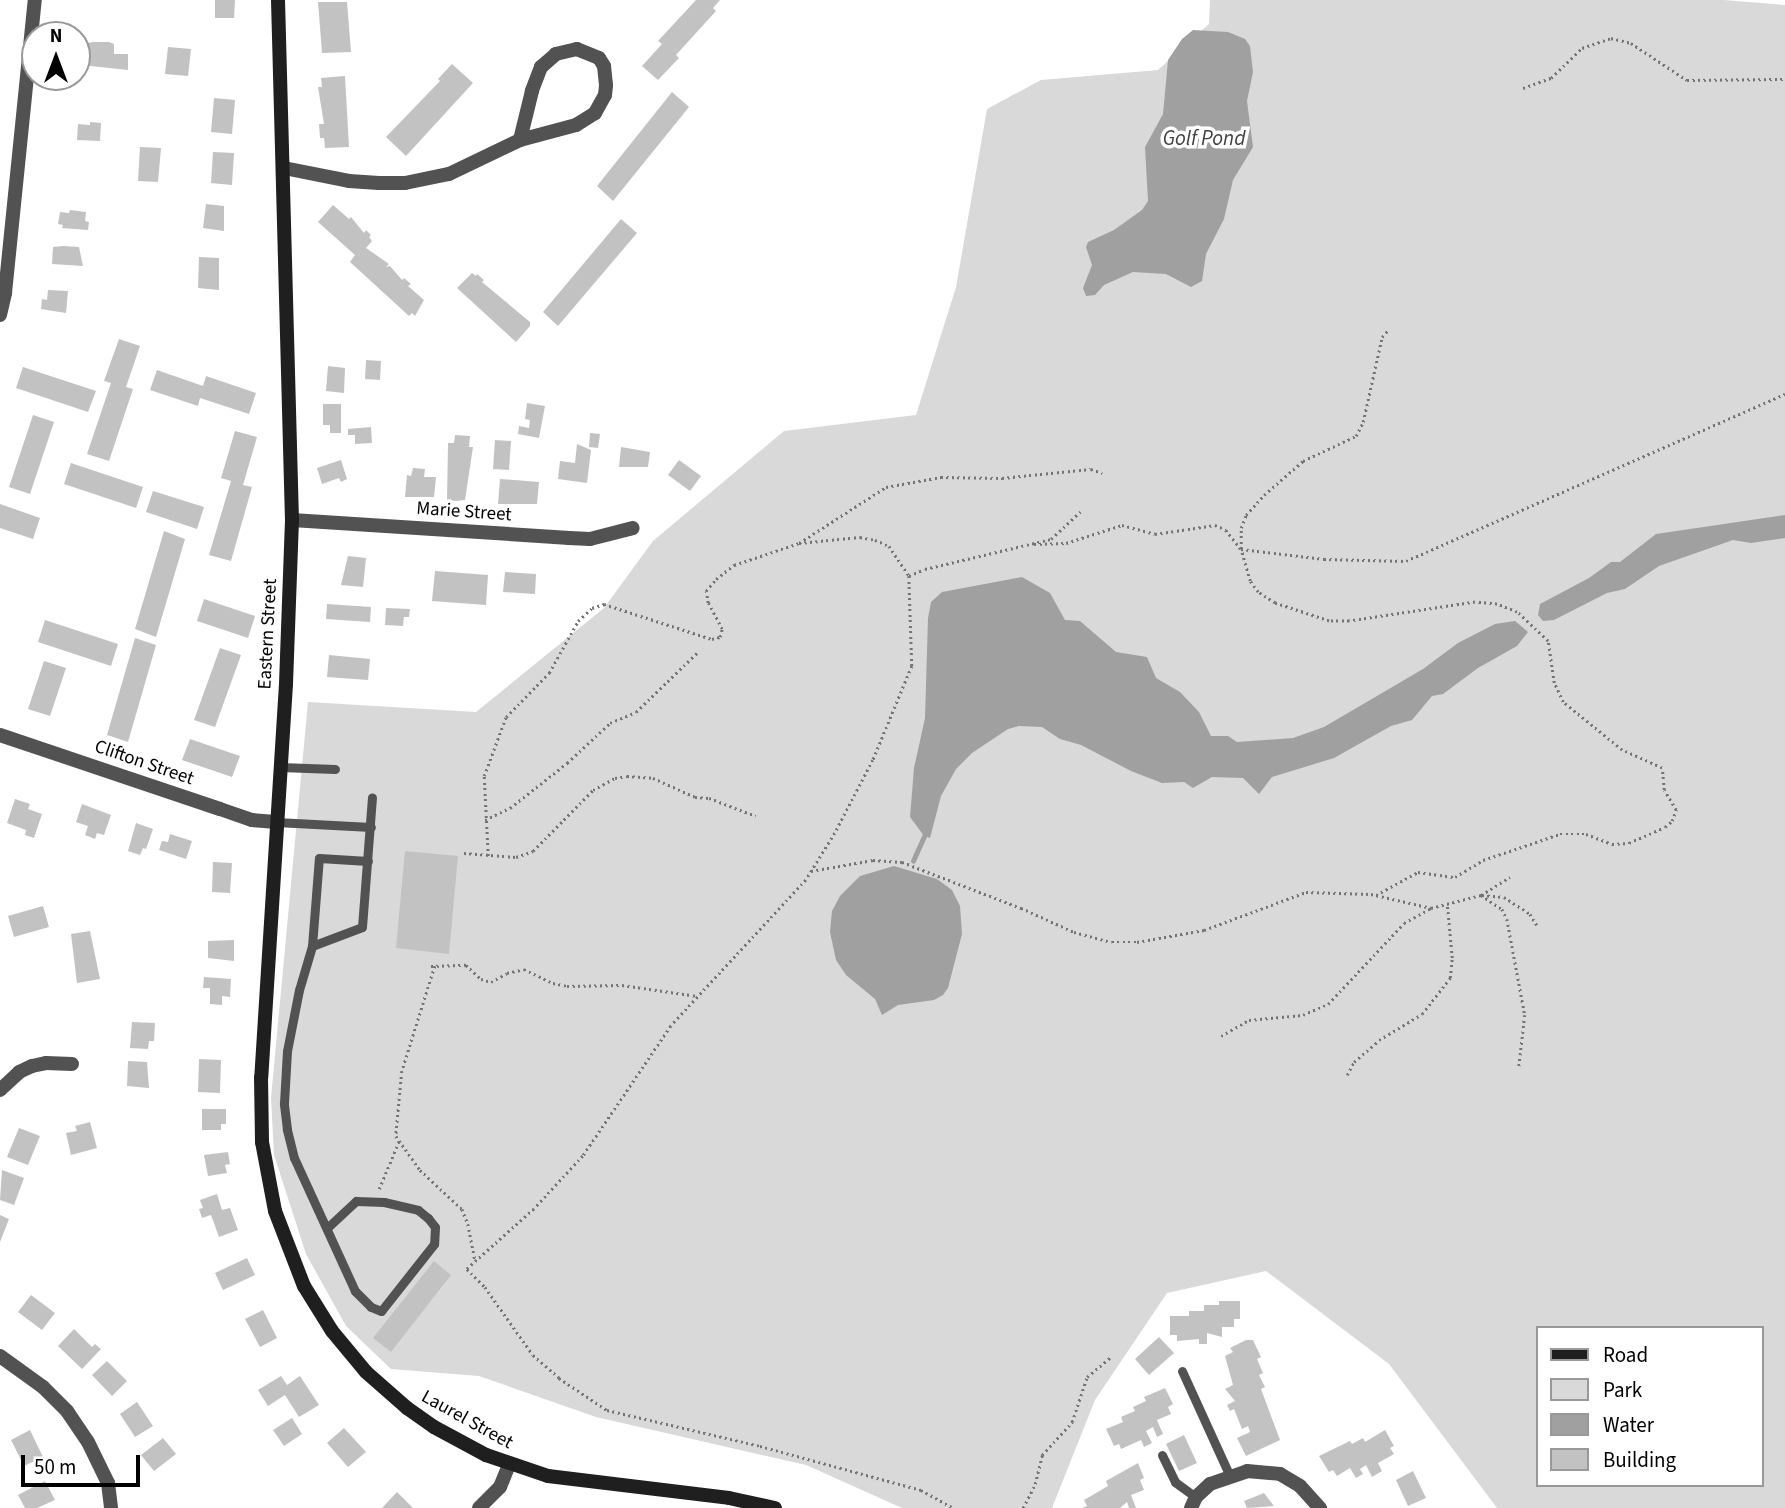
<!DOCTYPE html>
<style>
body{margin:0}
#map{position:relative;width:1785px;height:1508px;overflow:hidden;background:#fff;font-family:"Source Sans 3",sans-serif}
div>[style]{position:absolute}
.green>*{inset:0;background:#d9d9d9}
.water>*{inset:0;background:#a0a0a0}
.stream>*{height:4.5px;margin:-2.25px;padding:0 2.25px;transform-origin:2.25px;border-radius:2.25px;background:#a0a0a0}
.building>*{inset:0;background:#c2c2c2}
.path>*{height:2.5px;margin-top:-1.25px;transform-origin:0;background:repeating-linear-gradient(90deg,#747474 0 2px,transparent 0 5.5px)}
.lane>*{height:9px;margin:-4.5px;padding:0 4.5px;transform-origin:4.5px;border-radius:4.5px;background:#525252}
.street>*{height:14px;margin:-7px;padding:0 7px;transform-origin:7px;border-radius:7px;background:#525252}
.secondary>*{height:14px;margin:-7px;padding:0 7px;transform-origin:7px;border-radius:7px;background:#1f1f1f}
span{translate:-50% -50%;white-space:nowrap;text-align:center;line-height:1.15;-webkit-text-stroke:7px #fff;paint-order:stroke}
.street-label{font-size:19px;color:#000}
.water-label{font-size:21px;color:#414141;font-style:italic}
.legend{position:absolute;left:1536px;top:1326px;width:228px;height:161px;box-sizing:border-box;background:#fff;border:2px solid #999;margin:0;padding:9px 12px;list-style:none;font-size:21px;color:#000}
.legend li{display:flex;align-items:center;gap:14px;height:35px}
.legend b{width:35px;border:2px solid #999}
.north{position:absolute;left:21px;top:21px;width:70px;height:70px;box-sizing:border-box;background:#fff;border:2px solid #999;border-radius:50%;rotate:0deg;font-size:19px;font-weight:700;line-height:28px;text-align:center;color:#000}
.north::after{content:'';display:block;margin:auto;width:24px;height:32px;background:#000;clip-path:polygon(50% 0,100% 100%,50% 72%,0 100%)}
.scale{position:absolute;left:21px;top:1455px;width:119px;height:32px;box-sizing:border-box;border:4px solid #000;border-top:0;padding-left:9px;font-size:21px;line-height:24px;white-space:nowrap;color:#000;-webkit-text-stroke:5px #fff;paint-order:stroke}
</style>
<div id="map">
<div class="green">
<div style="clip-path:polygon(evenodd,1210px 0,1724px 0,1785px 5px,1785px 1508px,1497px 1508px,1389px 1364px,1266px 1271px,1167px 1293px,1095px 1400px,1052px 1508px,902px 1508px,806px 1465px,596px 1417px,479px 1376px,391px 1369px,346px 1326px,306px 1254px,274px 1155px,271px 1098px,308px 702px,476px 712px,604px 608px,653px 541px,784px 431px,916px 415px,956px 287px,987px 109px,1041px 80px,1158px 70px,1209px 24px,1210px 0,1538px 1328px,1762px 1328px,1762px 1485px,1538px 1485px,1538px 1328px)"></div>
</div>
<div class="water">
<div style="clip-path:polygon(1193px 30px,1228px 32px,1245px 39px,1250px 46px,1253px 72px,1247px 101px,1253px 147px,1233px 180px,1224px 219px,1206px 254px,1202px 281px,1191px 287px,1166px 274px,1133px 272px,1104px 285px,1095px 295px,1086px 296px,1083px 288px,1092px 265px,1086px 247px,1088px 242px,1114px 230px,1142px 210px,1148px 201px,1145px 147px,1163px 114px,1168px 60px,1182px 39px)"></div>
<div style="clip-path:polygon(1785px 515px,1785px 538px,1751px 543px,1733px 540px,1659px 566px,1625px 589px,1607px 593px,1554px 620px,1543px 621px,1538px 615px,1540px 604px,1589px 578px,1611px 562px,1620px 562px,1656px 534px)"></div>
<div style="clip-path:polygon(1022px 577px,1050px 593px,1065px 620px,1080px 621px,1116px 652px,1147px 657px,1156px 678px,1180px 692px,1199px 712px,1211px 736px,1228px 736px,1237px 742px,1293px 738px,1324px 727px,1423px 669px,1458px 643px,1495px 624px,1515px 621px,1528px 632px,1517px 646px,1478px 668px,1443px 694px,1432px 696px,1412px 720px,1391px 726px,1334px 758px,1272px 777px,1259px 794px,1243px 778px,1212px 777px,1193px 788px,1184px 782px,1162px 783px,1131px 771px,1081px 745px,1060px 739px,1042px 727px,1019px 726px,1008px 729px,972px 753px,956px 769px,941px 796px,930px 838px,924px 836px,910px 817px,914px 768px,925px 718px,928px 618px,931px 602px,942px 592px)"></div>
<div style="clip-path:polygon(894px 866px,937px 879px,952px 890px,960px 906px,962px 934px,948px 988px,943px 995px,934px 1000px,898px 1005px,882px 1015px,875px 999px,846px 975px,836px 960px,830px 932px,832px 911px,840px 896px,860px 876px)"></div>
</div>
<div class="stream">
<div style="left:913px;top:861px;width:27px;rotate:-66deg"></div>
</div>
<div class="building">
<div style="clip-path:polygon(215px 0,235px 0,234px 18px,215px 18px)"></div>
<div style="clip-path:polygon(696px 0,720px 0,713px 8px,716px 11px,676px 55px,679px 58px,658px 80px,642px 66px,662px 44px,658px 41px)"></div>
<div style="clip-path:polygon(318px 2px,347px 2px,351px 52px,322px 53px)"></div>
<div style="clip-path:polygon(93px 42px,109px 42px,114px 44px,114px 54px,128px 54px,128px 70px,82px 65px,82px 44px)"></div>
<div style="clip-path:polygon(168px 47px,191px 49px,188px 76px,165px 74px)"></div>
<div style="clip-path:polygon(452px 64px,473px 83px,406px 156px,386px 137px,440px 81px,438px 79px)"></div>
<div style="clip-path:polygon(345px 76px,349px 147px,325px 148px,324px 138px,320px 138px,319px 124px,324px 124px,318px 87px,322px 87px,321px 78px)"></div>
<div style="clip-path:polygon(672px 92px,689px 107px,613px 201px,597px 186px)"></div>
<div style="clip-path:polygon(214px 98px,235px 100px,232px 134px,211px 132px)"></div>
<div style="clip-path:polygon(90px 122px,101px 123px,100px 141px,77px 140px,78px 124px,90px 125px)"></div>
<div style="clip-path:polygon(140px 147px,161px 148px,158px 182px,138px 181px)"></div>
<div style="clip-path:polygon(213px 152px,234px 153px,232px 185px,211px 183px)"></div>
<div style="clip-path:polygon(206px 204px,224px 206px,224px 231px,203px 228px)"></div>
<div style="clip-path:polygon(333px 205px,349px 219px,351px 217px,364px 233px,366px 230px,371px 235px,369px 237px,372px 241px,366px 248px,389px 264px,386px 267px,390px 266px,402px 280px,404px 278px,411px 284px,408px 286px,424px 300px,415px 316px,412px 313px,409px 316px,350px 262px,355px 255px,318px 222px)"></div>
<div style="clip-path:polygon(70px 210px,86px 212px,85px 221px,89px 222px,88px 230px,62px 228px,63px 225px,58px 224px,60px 212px,69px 213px)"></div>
<div style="clip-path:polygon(621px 219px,637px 233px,558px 326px,543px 312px)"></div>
<div style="clip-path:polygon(63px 246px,79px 247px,83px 266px,52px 264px,53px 247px)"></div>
<div style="clip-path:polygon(199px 257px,219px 258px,219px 290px,198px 288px)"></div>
<div style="clip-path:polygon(472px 273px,476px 276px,477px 274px,484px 280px,482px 282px,530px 322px,530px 326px,516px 342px,457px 288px)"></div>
<div style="clip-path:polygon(48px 290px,68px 291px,66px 313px,41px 309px,42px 299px,47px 300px)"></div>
<div style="clip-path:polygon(119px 339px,140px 346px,126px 387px,133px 389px,109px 461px,87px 454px,111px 383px,104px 381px)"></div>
<div style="clip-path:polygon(366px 360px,381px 361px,380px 380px,365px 379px)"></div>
<div style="clip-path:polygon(328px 366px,345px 368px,344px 393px,326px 391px)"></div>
<div style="clip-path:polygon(23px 367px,96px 391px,88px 412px,16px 388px)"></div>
<div style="clip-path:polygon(157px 370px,203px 386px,206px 376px,256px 393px,249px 414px,200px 398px,198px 406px,150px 390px)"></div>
<div style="clip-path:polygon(527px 403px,545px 406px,539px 438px,518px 434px,519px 426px,529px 428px,530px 420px,525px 419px)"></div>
<div style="clip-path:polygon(323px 404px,341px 404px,341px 433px,330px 433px,330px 425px,323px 425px)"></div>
<div style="clip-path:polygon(33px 415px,54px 422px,30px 494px,9px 487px)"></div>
<div style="clip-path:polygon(371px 427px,372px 443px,355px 444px,355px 435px,348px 435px,348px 429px)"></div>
<div style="clip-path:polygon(235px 431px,257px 437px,243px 485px,252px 487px,231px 561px,209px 555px,231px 481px,221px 478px)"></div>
<div style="clip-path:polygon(590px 433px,600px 434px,598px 448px,589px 447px)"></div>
<div style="clip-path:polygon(455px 435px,470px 436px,469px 447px,473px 447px,465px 500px,456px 501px,447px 500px,448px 443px,454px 443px)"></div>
<div style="clip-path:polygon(495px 440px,511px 441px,509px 470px,493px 469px)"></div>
<div style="clip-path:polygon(577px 444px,591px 450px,587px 483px,558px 479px,560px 461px,575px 463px)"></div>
<div style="clip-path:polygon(621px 447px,650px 452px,648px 467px,619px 467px)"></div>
<div style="clip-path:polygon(341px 460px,347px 479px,341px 482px,339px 478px,322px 484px,317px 468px)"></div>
<div style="clip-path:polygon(679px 460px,701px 476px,690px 491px,668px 475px)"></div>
<div style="clip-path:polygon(71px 463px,143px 487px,136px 508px,64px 484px)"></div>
<div style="clip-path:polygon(413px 468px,425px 469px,424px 477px,436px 477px,434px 497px,405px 497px,407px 475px,411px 476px)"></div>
<div style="clip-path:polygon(500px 479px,539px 482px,537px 504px,498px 504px)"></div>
<div style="clip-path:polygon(153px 491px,204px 507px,197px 529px,146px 512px)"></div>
<div style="clip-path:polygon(0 504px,40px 518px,33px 539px,0 528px)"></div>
<div style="clip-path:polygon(164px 531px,185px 539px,156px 637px,135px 629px)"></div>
<div style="clip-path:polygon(348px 556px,366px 558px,363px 587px,341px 585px)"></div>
<div style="clip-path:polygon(435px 571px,488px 575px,486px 605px,432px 601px)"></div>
<div style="clip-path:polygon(505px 572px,536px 574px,535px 594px,503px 592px)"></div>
<div style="clip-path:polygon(204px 599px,255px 616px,248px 638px,197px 621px)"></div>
<div style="clip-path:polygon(327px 604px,371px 607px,370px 622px,326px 619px)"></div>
<div style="clip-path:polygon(386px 608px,410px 609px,409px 617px,404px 617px,403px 626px,385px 625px)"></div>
<div style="clip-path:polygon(45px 620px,118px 644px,111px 666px,38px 642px)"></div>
<div style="clip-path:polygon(135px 638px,156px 645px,128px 742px,107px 735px)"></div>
<div style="clip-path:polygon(220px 648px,241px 655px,215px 727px,194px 720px)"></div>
<div style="clip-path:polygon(329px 655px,370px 659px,368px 680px,327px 677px)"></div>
<div style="clip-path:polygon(44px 661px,66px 668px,50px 716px,28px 709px)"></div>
<div style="clip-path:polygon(190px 739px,240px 756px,232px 777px,182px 760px)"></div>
<div style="clip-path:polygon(15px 799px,30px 804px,28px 809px,42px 814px,34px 838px,25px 835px,26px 830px,7px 823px)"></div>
<div style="clip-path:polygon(82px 804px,111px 815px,104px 835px,97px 833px,95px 839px,85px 835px,88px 826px,76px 822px)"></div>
<div style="clip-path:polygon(136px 823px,153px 829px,146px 849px,143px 848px,140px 855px,128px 851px)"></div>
<div style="clip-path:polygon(170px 834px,192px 841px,186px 859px,159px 850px,162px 841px,168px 842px)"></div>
<div style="clip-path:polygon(405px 851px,458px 856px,449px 954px,396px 948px)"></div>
<div style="clip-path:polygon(213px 862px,232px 863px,230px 893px,212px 892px)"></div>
<div style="clip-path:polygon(43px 906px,49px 927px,14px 937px,8px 916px)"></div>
<div style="clip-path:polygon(90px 931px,100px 979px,77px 983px,71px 934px)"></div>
<div style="clip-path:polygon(234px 940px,234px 961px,208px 958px,208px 941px)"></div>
<div style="clip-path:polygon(204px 977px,231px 979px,230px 997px,222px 996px,222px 1005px,210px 1004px,210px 988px,203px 988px)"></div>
<div style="clip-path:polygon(132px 1022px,155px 1023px,154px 1041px,149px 1041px,148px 1049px,130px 1048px)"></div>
<div style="clip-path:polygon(199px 1059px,221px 1060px,220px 1093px,198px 1092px)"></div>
<div style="clip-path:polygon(128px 1061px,147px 1062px,149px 1088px,127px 1086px)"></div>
<div style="clip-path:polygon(202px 1109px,226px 1109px,226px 1124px,221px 1124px,221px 1130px,202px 1130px)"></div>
<div style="clip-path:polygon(90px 1122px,97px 1148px,71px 1155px,66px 1133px,77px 1131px,75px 1126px)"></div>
<div style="clip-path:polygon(19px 1128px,40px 1136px,28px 1165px,7px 1157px)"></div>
<div style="clip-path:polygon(228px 1152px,230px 1164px,225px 1165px,227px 1173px,208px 1176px,204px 1155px)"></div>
<div style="clip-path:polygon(2px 1170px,24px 1178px,14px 1205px,0 1200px)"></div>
<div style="clip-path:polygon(217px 1194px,222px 1210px,230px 1208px,238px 1230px,219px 1237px,211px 1215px,202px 1218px,199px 1209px,203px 1208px,200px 1200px)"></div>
<div style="clip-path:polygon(0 1215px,9px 1219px,0 1242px)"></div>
<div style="clip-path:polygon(247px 1258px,255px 1275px,223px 1290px,215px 1273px)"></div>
<div style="clip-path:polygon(434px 1261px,451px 1275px,391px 1352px,373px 1338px)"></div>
<div style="clip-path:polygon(31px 1295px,55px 1313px,42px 1330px,18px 1312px)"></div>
<div style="clip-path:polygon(1219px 1301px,1240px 1301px,1240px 1319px,1234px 1319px,1234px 1327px,1222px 1327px,1222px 1337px,1207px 1333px,1207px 1344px,1199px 1344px,1199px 1339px,1177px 1341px,1177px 1335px,1170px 1335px,1170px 1316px,1189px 1316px,1189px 1311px,1204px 1311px,1204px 1305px,1219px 1305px)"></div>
<div style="clip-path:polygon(263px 1310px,277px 1338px,260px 1347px,245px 1319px)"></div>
<div style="clip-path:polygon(74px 1329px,92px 1347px,95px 1344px,101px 1349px,82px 1369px,58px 1346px)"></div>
<div style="clip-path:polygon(1159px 1337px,1174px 1353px,1149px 1375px,1135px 1359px)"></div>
<div style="clip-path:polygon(1246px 1340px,1253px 1340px,1261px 1357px,1257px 1359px,1263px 1373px,1259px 1375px,1265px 1387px,1261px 1389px,1280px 1440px,1246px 1456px,1237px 1438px,1250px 1432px,1248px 1426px,1242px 1429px,1234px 1409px,1230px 1411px,1227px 1405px,1235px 1401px,1225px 1389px,1233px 1385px,1225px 1356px,1233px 1352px,1230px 1348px)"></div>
<div style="clip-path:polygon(107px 1361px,127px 1381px,112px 1396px,92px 1375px)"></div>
<div style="clip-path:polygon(281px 1376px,287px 1385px,300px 1376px,319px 1405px,299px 1417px,285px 1395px,268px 1406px,258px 1390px)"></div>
<div style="clip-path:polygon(1165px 1388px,1173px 1404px,1168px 1407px,1171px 1414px,1157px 1420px,1163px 1434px,1157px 1437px,1153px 1427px,1146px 1431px,1152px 1443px,1144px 1447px,1141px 1440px,1121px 1449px,1119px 1444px,1114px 1446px,1106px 1429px,1123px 1422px,1121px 1417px,1135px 1411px,1133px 1407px,1146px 1401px,1144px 1397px)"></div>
<div style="clip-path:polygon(137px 1402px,153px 1426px,135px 1437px,120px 1414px)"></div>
<div style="clip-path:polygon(292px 1418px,302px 1434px,284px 1446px,273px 1430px)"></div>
<div style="clip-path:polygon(344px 1428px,366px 1452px,348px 1467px,327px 1443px)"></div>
<div style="clip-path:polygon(30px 1430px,43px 1457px,24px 1466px,11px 1440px)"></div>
<div style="clip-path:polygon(1385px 1430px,1394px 1446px,1390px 1448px,1394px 1454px,1378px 1463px,1382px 1471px,1372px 1477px,1366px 1465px,1360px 1469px,1363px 1474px,1356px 1478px,1350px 1468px,1337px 1476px,1333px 1470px,1329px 1472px,1319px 1456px,1350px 1441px,1352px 1444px,1363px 1438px,1365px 1442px)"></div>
<div style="clip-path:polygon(1184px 1435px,1197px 1463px,1179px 1471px,1166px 1444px)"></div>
<div style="clip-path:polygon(163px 1438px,176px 1454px,154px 1471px,141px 1455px)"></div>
<div style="clip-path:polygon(1138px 1463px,1144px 1478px,1140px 1480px,1144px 1490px,1131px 1495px,1136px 1508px,1129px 1508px,1127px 1502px,1120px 1508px,1082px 1508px,1087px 1506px,1084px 1500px,1108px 1486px,1106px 1481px)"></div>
<div style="clip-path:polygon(1413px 1471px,1426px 1498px,1408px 1506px,1396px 1480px)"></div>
<div style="clip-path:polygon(45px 1481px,55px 1500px,37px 1508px,25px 1508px,18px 1495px)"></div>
<div style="clip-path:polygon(397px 1492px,413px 1508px,382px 1508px)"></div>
<div style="clip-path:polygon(1264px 1493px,1274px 1506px,1247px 1508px,1244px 1501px)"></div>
</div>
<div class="path">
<div style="left:1523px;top:88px;width:30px;rotate:-20deg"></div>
<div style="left:1551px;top:78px;width:43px;rotate:-44.1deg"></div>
<div style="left:1582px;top:48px;width:31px;rotate:-19deg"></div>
<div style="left:1611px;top:38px;width:21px;rotate:14deg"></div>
<div style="left:1631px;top:43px;width:67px;rotate:33.5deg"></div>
<div style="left:1687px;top:80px;width:98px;rotate:-0.6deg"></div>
<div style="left:799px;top:543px;width:61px;rotate:-5.6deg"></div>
<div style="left:860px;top:537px;width:15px;rotate:11deg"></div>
<div style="left:875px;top:540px;width:15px;rotate:23deg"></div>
<div style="left:889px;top:546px;width:36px;rotate:56deg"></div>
<div style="left:909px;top:576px;width:90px;rotate:88.1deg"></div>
<div style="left:912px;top:666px;width:102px;rotate:112.5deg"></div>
<div style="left:873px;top:760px;width:82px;rotate:117.5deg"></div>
<div style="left:835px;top:833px;width:55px;rotate:121.7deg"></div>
<div style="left:806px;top:880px;width:199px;rotate:132.8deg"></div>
<div style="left:671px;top:1026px;width:157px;rotate:124.1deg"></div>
<div style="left:583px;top:1156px;width:72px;rotate:132.8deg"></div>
<div style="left:534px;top:1209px;width:90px;rotate:138.2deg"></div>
<div style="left:467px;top:1269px;width:25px;rotate:45deg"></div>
<div style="left:485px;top:1287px;width:83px;rotate:54.8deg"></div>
<div style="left:533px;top:1355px;width:35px;rotate:41deg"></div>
<div style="left:559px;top:1378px;width:58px;rotate:33.7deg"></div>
<div style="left:607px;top:1410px;width:157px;rotate:13.2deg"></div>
<div style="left:760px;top:1446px;width:167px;rotate:15.3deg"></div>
<div style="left:921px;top:1490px;width:37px;rotate:29deg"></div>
<div style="left:1034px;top:544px;width:32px;rotate:-2deg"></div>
<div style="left:1066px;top:543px;width:59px;rotate:-17.8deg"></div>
<div style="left:1122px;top:525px;width:34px;rotate:15deg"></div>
<div style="left:1155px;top:534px;width:61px;rotate:-8.5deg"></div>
<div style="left:1215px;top:525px;width:12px;rotate:24deg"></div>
<div style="left:1226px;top:530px;width:24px;rotate:52deg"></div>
<div style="left:1241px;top:549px;width:84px;rotate:6.9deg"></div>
<div style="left:1324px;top:559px;width:82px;rotate:1.4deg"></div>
<div style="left:1406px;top:561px;width:414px;rotate:-23.8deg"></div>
<div style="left:909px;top:576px;width:17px;rotate:-24deg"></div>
<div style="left:925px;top:569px;width:130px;rotate:-13.4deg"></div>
<div style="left:1051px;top:539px;width:40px;rotate:-43deg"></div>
<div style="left:485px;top:820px;width:28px;rotate:-26deg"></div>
<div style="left:510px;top:808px;width:73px;rotate:-38.3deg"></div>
<div style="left:567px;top:763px;width:59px;rotate:-42.9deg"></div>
<div style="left:610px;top:723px;width:28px;rotate:-23deg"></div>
<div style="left:636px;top:712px;width:88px;rotate:-44.1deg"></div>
<div style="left:464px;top:853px;width:52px;rotate:4.4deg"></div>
<div style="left:516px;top:857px;width:18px;rotate:-19deg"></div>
<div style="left:533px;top:851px;width:86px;rotate:-45.5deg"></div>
<div style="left:593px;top:790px;width:25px;rotate:-29deg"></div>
<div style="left:615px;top:778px;width:12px;rotate:-9deg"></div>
<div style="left:627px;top:776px;width:26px;rotate:4deg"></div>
<div style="left:653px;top:778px;width:46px;rotate:24.3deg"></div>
<div style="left:695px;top:797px;width:14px;rotate:4deg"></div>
<div style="left:709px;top:798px;width:50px;rotate:21deg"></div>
<div style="left:488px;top:856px;width:80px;rotate:-92.9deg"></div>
<div style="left:484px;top:776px;width:63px;rotate:-69.6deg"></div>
<div style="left:506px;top:717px;width:62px;rotate:-45.7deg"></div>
<div style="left:549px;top:673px;width:60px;rotate:-60.9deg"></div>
<div style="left:578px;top:621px;width:19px;rotate:-43deg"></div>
<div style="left:592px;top:608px;width:13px;rotate:-18deg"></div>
<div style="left:604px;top:604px;width:114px;rotate:18deg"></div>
<div style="left:712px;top:639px;width:8px;rotate:-14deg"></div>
<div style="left:720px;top:637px;width:8px;rotate:-76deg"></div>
<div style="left:722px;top:629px;width:30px;rotate:-118deg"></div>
<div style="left:708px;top:603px;width:12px;rotate:-99deg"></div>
<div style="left:706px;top:591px;width:16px;rotate:-50deg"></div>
<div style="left:716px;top:579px;width:23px;rotate:-38deg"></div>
<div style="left:734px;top:565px;width:69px;rotate:-18.7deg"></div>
<div style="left:799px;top:543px;width:103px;rotate:-32.8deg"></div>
<div style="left:886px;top:487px;width:56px;rotate:-10.3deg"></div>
<div style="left:941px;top:477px;width:61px;rotate:0.9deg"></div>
<div style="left:1002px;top:478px;width:89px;rotate:-5.8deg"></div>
<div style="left:1091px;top:469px;width:12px;rotate:20deg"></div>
<div style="left:811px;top:871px;width:63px;rotate:-10.1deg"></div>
<div style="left:873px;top:860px;width:29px;rotate:4deg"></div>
<div style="left:902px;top:862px;width:128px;rotate:21.1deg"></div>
<div style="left:1021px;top:908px;width:58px;rotate:24.4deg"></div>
<div style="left:1074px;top:932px;width:39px;rotate:15deg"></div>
<div style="left:1112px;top:942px;width:25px"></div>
<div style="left:1137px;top:942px;width:68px;rotate:-10.2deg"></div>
<div style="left:1204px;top:930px;width:109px;rotate:-20.4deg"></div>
<div style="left:1306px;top:892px;width:65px;rotate:1.8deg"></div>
<div style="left:1371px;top:894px;width:62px;rotate:13.1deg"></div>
<div style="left:1431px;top:908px;width:52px;rotate:-14.6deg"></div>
<div style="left:1481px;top:895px;width:34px;rotate:-32deg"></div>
<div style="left:1376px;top:895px;width:48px;rotate:-28.7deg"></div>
<div style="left:1418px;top:872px;width:37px;rotate:8deg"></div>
<div style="left:1455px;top:877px;width:33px;rotate:-31deg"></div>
<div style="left:1483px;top:860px;width:81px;rotate:-18.7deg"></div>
<div style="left:1560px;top:834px;width:26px"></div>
<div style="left:1586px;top:834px;width:28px;rotate:21deg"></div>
<div style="left:1612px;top:844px;width:17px;rotate:-3deg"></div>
<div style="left:1629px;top:843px;width:39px;rotate:-24deg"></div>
<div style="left:1665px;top:827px;width:9px;rotate:-41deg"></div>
<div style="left:1672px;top:821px;width:12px;rotate:-70deg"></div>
<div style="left:1676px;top:810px;width:23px;rotate:-121deg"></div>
<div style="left:1664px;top:790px;width:22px;rotate:-95deg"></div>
<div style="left:1662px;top:768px;width:44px;rotate:-155.8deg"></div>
<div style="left:1622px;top:750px;width:76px;rotate:-140.9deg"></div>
<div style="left:1563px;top:702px;width:21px;rotate:-115deg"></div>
<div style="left:1554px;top:683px;width:42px;rotate:-98.1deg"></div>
<div style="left:1548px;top:641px;width:42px;rotate:-136.9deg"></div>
<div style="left:1517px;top:612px;width:22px;rotate:-158deg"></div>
<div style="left:1497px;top:604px;width:22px;rotate:-175deg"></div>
<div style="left:1475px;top:602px;width:127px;rotate:171.4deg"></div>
<div style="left:1349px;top:621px;width:20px;rotate:180deg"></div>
<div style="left:1329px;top:621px;width:57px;rotate:-161.6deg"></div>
<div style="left:1275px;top:603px;width:20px;rotate:-147deg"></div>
<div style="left:1258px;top:592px;width:14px;rotate:-126deg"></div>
<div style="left:1250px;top:581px;width:33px;rotate:-106deg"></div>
<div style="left:1241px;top:549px;width:21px;rotate:-90deg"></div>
<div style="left:1241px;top:528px;width:14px;rotate:-69deg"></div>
<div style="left:1246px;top:515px;width:27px;rotate:-48deg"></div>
<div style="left:1264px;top:495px;width:52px;rotate:-41.1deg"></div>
<div style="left:1303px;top:461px;width:59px;rotate:-25.3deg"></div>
<div style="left:1356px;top:436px;width:16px;rotate:-63deg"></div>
<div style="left:1363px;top:422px;width:87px;rotate:-77.4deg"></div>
<div style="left:1382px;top:337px;width:9px;rotate:-49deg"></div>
<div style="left:1481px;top:895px;width:25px;rotate:34deg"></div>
<div style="left:1502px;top:909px;width:11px;rotate:63deg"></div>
<div style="left:1507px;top:919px;width:98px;rotate:79.4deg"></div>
<div style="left:1525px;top:1015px;width:52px;rotate:96.6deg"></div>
<div style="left:1482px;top:895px;width:22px;rotate:5deg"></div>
<div style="left:1504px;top:897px;width:31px;rotate:33deg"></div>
<div style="left:1530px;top:914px;width:13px;rotate:58deg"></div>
<div style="left:431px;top:966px;width:35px;rotate:-2deg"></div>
<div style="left:466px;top:965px;width:21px;rotate:43deg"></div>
<div style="left:481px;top:979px;width:10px;rotate:17deg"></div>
<div style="left:491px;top:982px;width:18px;rotate:-29deg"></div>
<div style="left:507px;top:973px;width:17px;rotate:-13deg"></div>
<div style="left:524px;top:969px;width:32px;rotate:26deg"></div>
<div style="left:553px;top:983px;width:14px;rotate:12deg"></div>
<div style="left:567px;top:986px;width:55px;rotate:-1deg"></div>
<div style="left:622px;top:985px;width:76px;rotate:8.3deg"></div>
<div style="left:435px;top:966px;width:110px;rotate:107.4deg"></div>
<div style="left:402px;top:1071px;width:65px;rotate:95.3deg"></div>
<div style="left:396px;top:1136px;width:42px;rotate:54.8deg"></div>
<div style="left:420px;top:1170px;width:57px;rotate:42.9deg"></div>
<div style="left:462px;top:1209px;width:16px;rotate:68deg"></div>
<div style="left:468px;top:1224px;width:38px;rotate:79deg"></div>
<div style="left:1221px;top:1036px;width:32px;rotate:-30deg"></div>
<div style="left:1249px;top:1020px;width:54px;rotate:-5.3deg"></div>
<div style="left:1303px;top:1015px;width:27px;rotate:-24deg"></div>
<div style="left:1328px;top:1004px;width:111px;rotate:-46.8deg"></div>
<div style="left:1404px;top:923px;width:31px;rotate:-29deg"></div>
<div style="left:1347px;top:1075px;width:15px;rotate:-62deg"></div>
<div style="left:1354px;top:1062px;width:33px;rotate:-41deg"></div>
<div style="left:1379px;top:1040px;width:50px;rotate:-31.2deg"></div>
<div style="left:1422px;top:1014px;width:46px;rotate:-52.1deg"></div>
<div style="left:1450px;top:978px;width:20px;rotate:-84deg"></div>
<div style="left:1452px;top:958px;width:54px;rotate:-95.3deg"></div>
<div style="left:379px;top:1189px;width:52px;rotate:-67.4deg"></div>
<div style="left:1023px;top:1508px;width:27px;rotate:-63deg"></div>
<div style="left:1035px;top:1484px;width:30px;rotate:-76deg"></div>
<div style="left:1042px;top:1455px;width:45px;rotate:-47.7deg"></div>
<div style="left:1072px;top:1422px;width:47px;rotate:-71.6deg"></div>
<div style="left:1087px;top:1377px;width:31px;rotate:-40deg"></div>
</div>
<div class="lane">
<div style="left:280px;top:767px;width:55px;rotate:2.1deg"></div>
<div style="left:276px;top:822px;width:95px;rotate:3deg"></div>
<div style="left:312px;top:946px;width:53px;rotate:-20.8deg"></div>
<div style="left:362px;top:927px;width:130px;rotate:-85.6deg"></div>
<div style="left:327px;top:1228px;width:40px;rotate:-43deg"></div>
<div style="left:356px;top:1201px;width:28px;rotate:2deg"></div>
<div style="left:384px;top:1202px;width:35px;rotate:13deg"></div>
<div style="left:418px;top:1210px;width:13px;rotate:39deg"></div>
<div style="left:428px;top:1218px;width:11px;rotate:52deg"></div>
<div style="left:435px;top:1227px;width:17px;rotate:93deg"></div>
<div style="left:434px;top:1244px;width:85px;rotate:128.3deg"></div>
<div style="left:381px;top:1311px;width:11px;rotate:-158deg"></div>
<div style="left:371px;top:1307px;width:23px;rotate:-135deg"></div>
<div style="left:355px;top:1291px;width:146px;rotate:-114.6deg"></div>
<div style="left:294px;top:1158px;width:30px;rotate:-104deg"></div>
<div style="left:287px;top:1129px;width:26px;rotate:-97deg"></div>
<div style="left:284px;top:1103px;width:52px;rotate:-86.7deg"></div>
<div style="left:287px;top:1051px;width:62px;rotate:-78.9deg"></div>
<div style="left:299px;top:990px;width:46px;rotate:-73.5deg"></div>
<div style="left:312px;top:946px;width:88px;rotate:-85.5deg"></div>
<div style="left:319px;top:858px;width:49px;rotate:3.5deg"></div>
<div style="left:1182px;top:1371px;width:113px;rotate:65.5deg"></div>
<div style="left:1162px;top:1455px;width:30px;rotate:64deg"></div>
<div style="left:1175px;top:1482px;width:26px;rotate:36deg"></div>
</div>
<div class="street">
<div style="left:284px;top:168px;width:66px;rotate:11.3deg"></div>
<div style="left:349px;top:181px;width:30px;rotate:4deg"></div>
<div style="left:379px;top:183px;width:26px"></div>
<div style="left:405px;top:183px;width:45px;rotate:-11.6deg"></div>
<div style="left:449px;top:174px;width:79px;rotate:-25.6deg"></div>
<div style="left:520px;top:140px;width:58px;rotate:-15deg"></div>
<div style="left:576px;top:125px;width:22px;rotate:-32deg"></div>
<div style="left:595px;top:113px;width:21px;rotate:-61deg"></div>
<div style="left:605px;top:95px;width:10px;rotate:-84deg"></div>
<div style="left:606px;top:85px;width:19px;rotate:-96deg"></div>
<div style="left:604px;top:66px;width:9px;rotate:-122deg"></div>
<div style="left:599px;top:58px;width:24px;rotate:-158deg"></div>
<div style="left:577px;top:49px;width:22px;rotate:167deg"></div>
<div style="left:556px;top:54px;width:20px;rotate:139deg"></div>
<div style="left:541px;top:67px;width:26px;rotate:111deg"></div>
<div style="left:532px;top:91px;width:50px;rotate:103.8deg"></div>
<div style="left:0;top:315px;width:23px;rotate:-77deg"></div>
<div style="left:5px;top:293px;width:295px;rotate:-84.2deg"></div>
<div style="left:292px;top:520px;width:278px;rotate:3.7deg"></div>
<div style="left:569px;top:538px;width:21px;rotate:3deg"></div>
<div style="left:590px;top:539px;width:44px;rotate:-14.3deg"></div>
<div style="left:0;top:735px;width:232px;rotate:18.6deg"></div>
<div style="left:220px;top:809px;width:34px;rotate:19deg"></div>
<div style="left:252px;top:820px;width:24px;rotate:5deg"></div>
<div style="left:0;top:1090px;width:26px;rotate:-43deg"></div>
<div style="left:19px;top:1072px;width:14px;rotate:-25deg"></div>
<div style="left:32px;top:1066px;width:14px;rotate:-12deg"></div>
<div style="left:46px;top:1063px;width:26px;rotate:2deg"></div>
<div style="left:0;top:1356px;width:53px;rotate:35.8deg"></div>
<div style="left:43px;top:1387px;width:34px;rotate:45deg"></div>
<div style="left:67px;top:1411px;width:37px;rotate:56deg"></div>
<div style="left:88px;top:1442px;width:46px;rotate:64deg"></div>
<div style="left:108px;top:1483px;width:25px;rotate:83deg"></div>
<div style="left:479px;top:1508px;width:30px;rotate:-45deg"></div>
<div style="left:500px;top:1487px;width:24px;rotate:-68deg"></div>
<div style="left:1191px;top:1508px;width:12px;rotate:-66deg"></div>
<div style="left:1196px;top:1497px;width:19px;rotate:-43deg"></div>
<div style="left:1210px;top:1484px;width:39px;rotate:-19deg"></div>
<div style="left:1247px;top:1471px;width:33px;rotate:5deg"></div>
<div style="left:1280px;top:1474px;width:23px;rotate:31deg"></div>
<div style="left:1300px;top:1486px;width:30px;rotate:48deg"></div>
</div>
<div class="secondary">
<div style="left:278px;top:0;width:520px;rotate:88.46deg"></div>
<div style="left:292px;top:520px;width:164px;rotate:92.1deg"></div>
<div style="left:286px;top:684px;width:394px;rotate:93.6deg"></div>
<div style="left:261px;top:1077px;width:65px;rotate:89.1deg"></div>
<div style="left:262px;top:1142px;width:70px;rotate:79.3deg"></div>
<div style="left:275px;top:1211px;width:80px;rotate:68.9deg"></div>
<div style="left:304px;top:1286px;width:53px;rotate:58.1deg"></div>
<div style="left:332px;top:1331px;width:53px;rotate:50.3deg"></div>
<div style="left:366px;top:1372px;width:55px;rotate:41.3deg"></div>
<div style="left:407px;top:1408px;width:33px;rotate:35deg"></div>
<div style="left:434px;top:1427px;width:59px;rotate:28.3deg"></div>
<div style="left:486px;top:1455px;width:65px;rotate:18.7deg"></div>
<div style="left:548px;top:1476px;width:182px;rotate:6.9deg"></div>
<div style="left:729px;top:1498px;width:47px;rotate:12.3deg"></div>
</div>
<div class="street-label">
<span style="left:464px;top:512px;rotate:4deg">Marie Street</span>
<span style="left:268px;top:634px;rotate:-87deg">Eastern Street</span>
<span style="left:144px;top:763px;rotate:19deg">Clifton Street</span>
<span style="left:467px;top:1420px;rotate:29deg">Laurel Street</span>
</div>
<div class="water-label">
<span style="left:1204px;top:138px">Golf Pond</span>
</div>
<ul class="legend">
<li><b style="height:9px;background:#1f1f1f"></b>Road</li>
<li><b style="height:19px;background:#d9d9d9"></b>Park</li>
<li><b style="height:19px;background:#a0a0a0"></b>Water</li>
<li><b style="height:19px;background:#c2c2c2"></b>Building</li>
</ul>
<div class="north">N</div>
<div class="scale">50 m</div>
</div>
